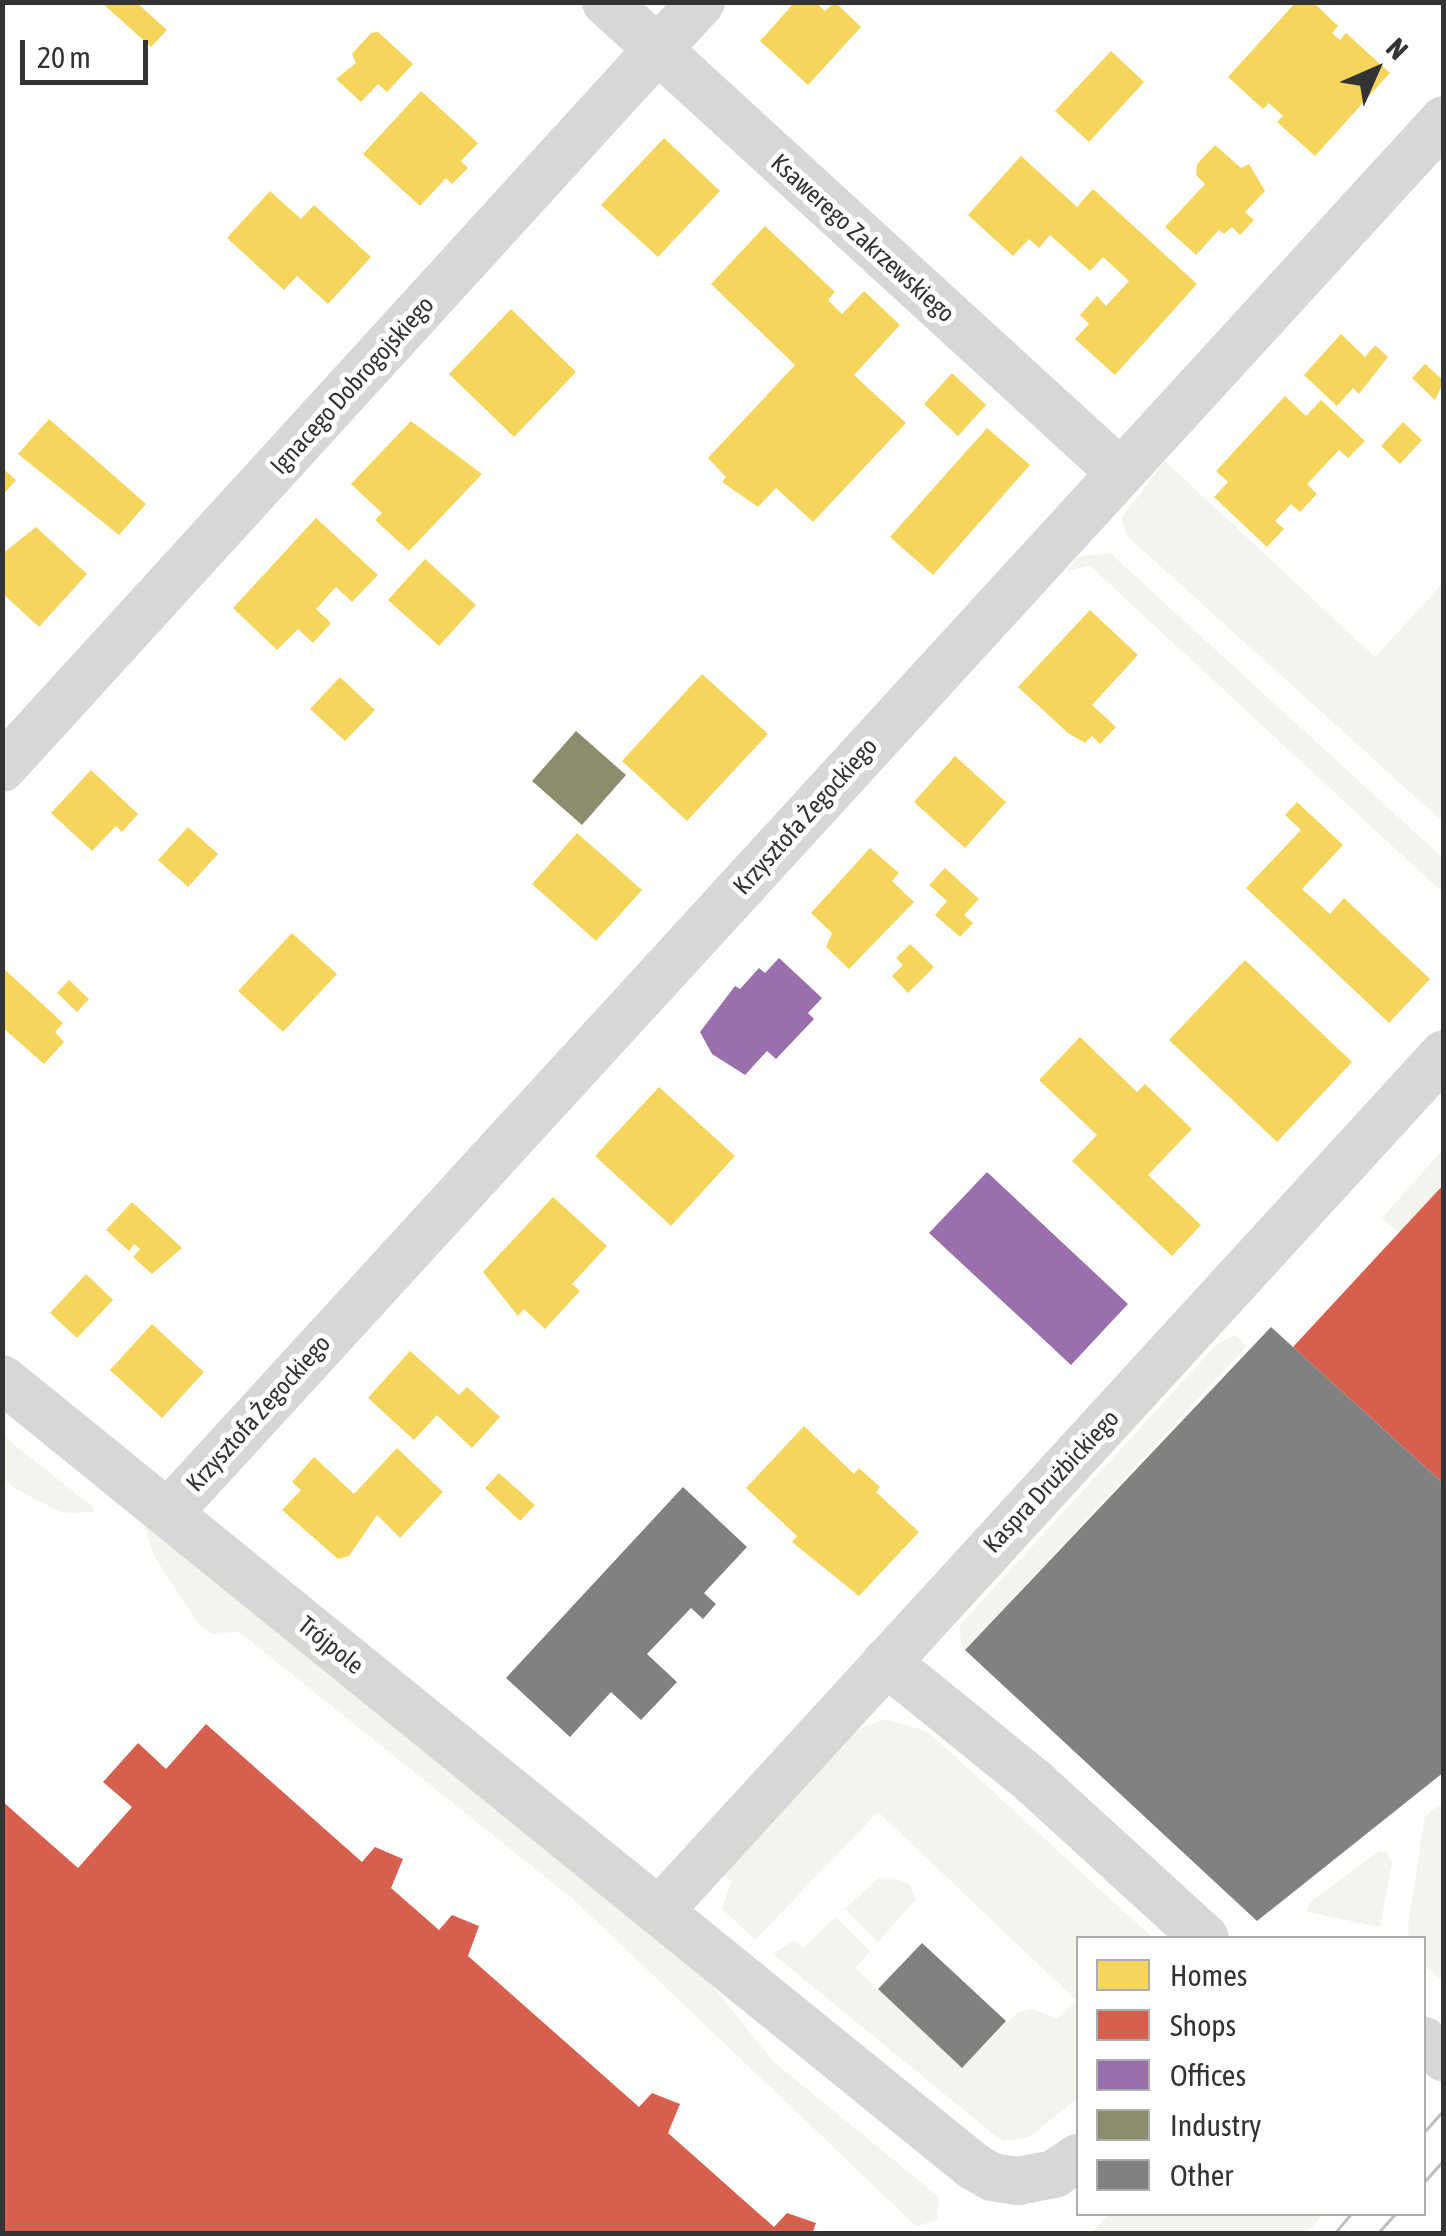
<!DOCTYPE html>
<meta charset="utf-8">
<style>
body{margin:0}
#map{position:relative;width:1446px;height:2236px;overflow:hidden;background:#fff;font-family:"Asap Condensed",sans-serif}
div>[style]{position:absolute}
.green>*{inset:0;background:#f1f5ed}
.homes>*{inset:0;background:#f6d55c}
.shops>*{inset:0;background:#d6604d}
.offices>*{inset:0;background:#9970ab}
.industry>*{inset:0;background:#8c8c6e}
.building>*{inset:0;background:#818181}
.street>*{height:48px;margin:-24px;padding:0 24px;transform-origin:24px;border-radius:24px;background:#d7d7d7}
.tram>*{height:2.5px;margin:-1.25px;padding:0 1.25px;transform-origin:1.25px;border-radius:1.25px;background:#bebebe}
span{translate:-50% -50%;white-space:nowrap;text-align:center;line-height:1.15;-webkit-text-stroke:10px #fff;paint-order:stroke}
.street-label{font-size:25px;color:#333}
.frame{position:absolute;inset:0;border:5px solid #333;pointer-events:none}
.legend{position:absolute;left:1076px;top:1936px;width:350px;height:280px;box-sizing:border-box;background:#fff;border:2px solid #adadad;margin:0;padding:12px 18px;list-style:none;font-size:30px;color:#333}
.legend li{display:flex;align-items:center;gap:20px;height:50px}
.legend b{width:50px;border:2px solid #adadad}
.north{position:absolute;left:1326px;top:20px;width:100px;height:100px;-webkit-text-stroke:8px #fff;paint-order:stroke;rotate:45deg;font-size:28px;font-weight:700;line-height:40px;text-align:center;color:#333}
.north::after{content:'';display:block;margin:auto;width:35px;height:45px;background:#333;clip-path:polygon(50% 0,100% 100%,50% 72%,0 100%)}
.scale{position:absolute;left:20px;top:40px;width:128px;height:45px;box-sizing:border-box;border:5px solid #333;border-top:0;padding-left:12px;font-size:30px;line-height:35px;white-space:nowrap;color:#333;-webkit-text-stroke:8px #fff;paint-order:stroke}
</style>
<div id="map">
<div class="green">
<div style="clip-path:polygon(1165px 461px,1375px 657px,1443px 583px,1443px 822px,1127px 536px,1121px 518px)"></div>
<div style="clip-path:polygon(1110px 553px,1443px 858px,1443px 893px,1090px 566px,1067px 571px,1078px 557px)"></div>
<div style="clip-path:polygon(1443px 1149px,1443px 1184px,1399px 1233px,1382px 1218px)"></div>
<div style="clip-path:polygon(1235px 1335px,1247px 1346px,965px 1650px,961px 1646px,960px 1625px,1217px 1344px)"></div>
<div style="clip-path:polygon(2px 1435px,93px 1507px,94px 1512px,63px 1513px,14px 1488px,3px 1478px)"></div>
<div style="clip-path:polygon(144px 1524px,706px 1978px,774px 2062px,939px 2197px,937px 2220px,916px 2226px,574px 1900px,239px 1632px,211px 1634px,198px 1623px,154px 1556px)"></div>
<div style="clip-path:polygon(884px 1719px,927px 1731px,1153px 1938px,1078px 1938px,1078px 2098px,1029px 2137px,1003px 2141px,992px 2133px,773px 1954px,794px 1940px,803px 1948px,836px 1917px,870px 1951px,855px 1968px,962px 2068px,1018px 2012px,1033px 2009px,1057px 2019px,1076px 2000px,878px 1812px,755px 1940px,722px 1909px,731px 1881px,721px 1872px,846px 1735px)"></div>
<div style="clip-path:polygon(1443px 1802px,1443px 1982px,1424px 1964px,1424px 1938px,1409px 1938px,1408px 1926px,1425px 1816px)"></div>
<div style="clip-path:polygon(1379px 1851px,1388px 1853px,1392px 1863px,1380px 1927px,1307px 1912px,1309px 1903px)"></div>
<div style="clip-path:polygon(893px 1878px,909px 1884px,916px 1899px,878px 1942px,845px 1909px,877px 1879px)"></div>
<div style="clip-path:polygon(1109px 2214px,1324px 2214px,1306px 2233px,1091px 2233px)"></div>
</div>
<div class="homes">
<div style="clip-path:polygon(101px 2px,136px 2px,167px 30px,151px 47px)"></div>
<div style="clip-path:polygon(795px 2px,815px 2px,825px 11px,835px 2px,861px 27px,808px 85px,760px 41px)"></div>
<div style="clip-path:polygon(1296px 2px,1313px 2px,1338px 26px,1332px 33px,1340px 40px,1346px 33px,1390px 73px,1315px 156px,1277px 122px,1283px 116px,1269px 103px,1263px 109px,1228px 77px)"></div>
<div style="clip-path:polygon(378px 32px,413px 64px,387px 92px,378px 84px,361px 102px,336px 79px,356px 63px,352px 54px,371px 33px)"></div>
<div style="clip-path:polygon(1111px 51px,1144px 82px,1089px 142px,1055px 111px)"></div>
<div style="clip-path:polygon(421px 91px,478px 143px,461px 161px,468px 168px,452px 184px,446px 178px,420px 206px,363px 154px)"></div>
<div style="clip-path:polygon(664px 138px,720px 191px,658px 257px,601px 205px)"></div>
<div style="clip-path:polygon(1215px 145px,1241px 168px,1249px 164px,1265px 191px,1245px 212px,1254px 220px,1240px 235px,1232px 227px,1224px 234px,1219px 230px,1196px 255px,1165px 227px,1205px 184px,1196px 175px,1197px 164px)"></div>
<div style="clip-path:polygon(1021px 156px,1077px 207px,1093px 189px,1197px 284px,1115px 375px,1075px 339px,1089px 324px,1080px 315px,1097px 296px,1106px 306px,1129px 281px,1103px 257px,1090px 271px,1050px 235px,1039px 248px,1029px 239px,1013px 256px,968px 215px)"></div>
<div style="clip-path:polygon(270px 191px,301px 219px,314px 205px,371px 257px,328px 304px,297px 276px,284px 290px,227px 238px)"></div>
<div style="clip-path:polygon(765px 226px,835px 292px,828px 300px,842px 314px,864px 291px,900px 325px,854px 375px,906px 423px,813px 522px,776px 488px,758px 507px,722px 482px,726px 477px,708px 458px,795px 365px,711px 284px)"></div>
<div style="clip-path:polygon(511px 309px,576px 372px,514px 437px,449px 374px)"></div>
<div style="clip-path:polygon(1341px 334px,1365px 357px,1375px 345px,1388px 357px,1359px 394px,1353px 388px,1337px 406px,1304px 375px)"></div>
<div style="clip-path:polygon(1425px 364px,1444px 381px,1435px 400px,1412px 378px)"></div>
<div style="clip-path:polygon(952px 373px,986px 405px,958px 436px,924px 404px)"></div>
<div style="clip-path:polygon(1285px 396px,1306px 416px,1321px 400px,1365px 441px,1348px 458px,1339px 450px,1307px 484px,1317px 494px,1300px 512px,1291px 504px,1275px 521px,1284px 529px,1267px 547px,1214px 497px,1228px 482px,1216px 471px)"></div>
<div style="clip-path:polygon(49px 419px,146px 504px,119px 535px,18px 454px)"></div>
<div style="clip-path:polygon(411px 421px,482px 474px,409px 551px,375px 520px,382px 513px,351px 484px)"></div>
<div style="clip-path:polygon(1403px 422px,1422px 440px,1400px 464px,1381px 446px)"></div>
<div style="clip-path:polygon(987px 428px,1030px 465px,933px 575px,890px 537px)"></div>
<div style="clip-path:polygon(2px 468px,16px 480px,2px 496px)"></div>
<div style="clip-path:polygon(316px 518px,378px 575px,352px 602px,336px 587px,316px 609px,331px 623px,313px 643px,298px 629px,277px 650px,233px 608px)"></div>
<div style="clip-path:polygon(36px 527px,87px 574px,39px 627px,2px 593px,2px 554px)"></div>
<div style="clip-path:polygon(425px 559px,476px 605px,439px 646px,388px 600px)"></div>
<div style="clip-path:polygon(1090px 610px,1138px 655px,1092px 705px,1116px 727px,1100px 744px,1092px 736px,1085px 743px,1068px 733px,1018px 687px)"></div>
<div style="clip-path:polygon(702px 674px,768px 734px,687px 821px,622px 761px)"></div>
<div style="clip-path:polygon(340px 677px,375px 710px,345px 741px,310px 709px)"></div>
<div style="clip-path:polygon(955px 756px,1006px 802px,965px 848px,914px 802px)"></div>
<div style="clip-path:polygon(91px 770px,138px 814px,122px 832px,116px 826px,92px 851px,51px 813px)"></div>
<div style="clip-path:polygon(1297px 802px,1343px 845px,1302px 889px,1330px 914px,1344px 898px,1430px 979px,1389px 1023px,1246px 888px,1301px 830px,1285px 815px)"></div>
<div style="clip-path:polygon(188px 827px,218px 854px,188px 887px,158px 860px)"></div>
<div style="clip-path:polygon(577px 833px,642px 890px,596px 941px,532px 884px)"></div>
<div style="clip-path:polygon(870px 848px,899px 873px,892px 881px,914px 902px,849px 969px,826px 947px,832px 933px,811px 913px)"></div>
<div style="clip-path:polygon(945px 868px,979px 899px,964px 915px,973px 923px,960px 937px,935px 915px,947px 901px,929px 885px)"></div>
<div style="clip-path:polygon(292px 933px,337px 974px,283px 1032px,238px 991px)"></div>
<div style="clip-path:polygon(910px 944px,934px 967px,908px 993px,892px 976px,903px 965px,896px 958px)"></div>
<div style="clip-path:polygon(1245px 960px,1352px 1062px,1277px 1142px,1169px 1040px)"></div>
<div style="clip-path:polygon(2px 967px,63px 1023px,55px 1032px,64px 1042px,44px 1064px,2px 1027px)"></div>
<div style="clip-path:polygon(69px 980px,89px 999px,77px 1012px,57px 993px)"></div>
<div style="clip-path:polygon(1080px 1037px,1137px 1092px,1145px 1084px,1192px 1129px,1148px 1175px,1201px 1225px,1172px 1256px,1072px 1161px,1097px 1135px,1039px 1080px)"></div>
<div style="clip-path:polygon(659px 1087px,735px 1156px,671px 1226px,595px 1156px)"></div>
<div style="clip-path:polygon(553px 1197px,607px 1246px,572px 1284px,580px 1291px,545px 1329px,524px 1309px,518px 1316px,483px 1272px)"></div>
<div style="clip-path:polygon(132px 1202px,182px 1248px,152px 1274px,133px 1257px,140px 1249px,134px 1244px,129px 1251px,106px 1230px)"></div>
<div style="clip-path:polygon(86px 1274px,113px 1300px,77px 1338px,50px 1313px)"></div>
<div style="clip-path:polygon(152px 1324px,204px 1372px,162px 1418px,110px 1370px)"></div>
<div style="clip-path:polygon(410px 1351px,459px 1395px,467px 1387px,500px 1417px,472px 1448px,437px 1415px,414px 1440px,368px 1398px)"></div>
<div style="clip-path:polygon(804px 1426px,854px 1474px,859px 1468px,880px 1487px,876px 1492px,919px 1532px,859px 1596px,792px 1542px,797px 1536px,746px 1488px)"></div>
<div style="clip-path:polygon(397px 1448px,443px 1492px,400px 1538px,377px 1515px,349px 1556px,338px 1559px,282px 1510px,301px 1490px,292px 1482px,314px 1457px,354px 1494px)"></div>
<div style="clip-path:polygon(499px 1473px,535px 1505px,520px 1521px,485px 1488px)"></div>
</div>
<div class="shops">
<div style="clip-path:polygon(1444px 1184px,1444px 1484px,1293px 1347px)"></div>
<div style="clip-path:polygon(206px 1724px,362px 1862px,375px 1847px,403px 1859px,391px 1888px,439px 1930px,452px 1915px,479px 1926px,468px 1956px,639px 2107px,652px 2093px,680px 2104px,668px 2133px,774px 2227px,787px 2213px,816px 2223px,812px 2234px,2px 2234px,2px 1801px,78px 1868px,132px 1807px,103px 1782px,138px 1743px,166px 1769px)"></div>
</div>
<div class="offices">
<div style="clip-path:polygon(779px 958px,822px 998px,808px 1013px,814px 1019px,776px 1059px,767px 1051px,745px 1075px,712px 1054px,700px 1032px,735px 986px,740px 989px,759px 968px,765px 973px)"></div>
<div style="clip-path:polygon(987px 1172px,1128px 1304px,1071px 1365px,929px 1233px)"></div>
</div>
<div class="industry">
<div style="clip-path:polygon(576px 731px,626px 775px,582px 825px,532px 781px)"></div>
</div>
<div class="building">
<div style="clip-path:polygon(1271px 1327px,1444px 1484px,1444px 1772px,1257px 1921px,965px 1650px)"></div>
<div style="clip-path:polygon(683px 1487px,747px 1547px,704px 1593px,716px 1604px,703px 1619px,691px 1608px,647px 1654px,677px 1682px,641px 1720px,611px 1692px,570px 1737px,506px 1678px)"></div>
<div style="clip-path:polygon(922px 1943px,1006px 2021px,962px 2068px,878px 1989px)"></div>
</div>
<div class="street">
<div style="left:606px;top:2px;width:696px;rotate:42.44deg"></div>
<div style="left:2px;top:768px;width:1037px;rotate:-47.62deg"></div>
<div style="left:2px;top:1379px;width:1250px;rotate:39.02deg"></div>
<div style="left:973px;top:2166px;width:22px;rotate:30deg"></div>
<div style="left:992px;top:2177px;width:26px;rotate:9deg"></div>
<div style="left:1018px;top:2181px;width:37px;rotate:-11deg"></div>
<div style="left:1054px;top:2174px;width:29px;rotate:-34deg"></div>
<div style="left:168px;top:1513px;width:1889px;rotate:-47.51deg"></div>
<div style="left:886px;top:1662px;width:191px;rotate:39deg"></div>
<div style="left:1034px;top:1782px;width:231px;rotate:42.4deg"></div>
<div style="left:661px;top:1909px;width:1159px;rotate:-47.52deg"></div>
<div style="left:1424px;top:2041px;width:26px;rotate:40deg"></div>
</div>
<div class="tram">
<div style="left:1424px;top:2132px;width:30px;rotate:-48deg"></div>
<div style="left:1424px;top:2182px;width:30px;rotate:-48deg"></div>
<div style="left:1334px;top:2234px;width:26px;rotate:-50deg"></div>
<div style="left:1377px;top:2234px;width:27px;rotate:-48deg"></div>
</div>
<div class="street-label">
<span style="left:863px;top:238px;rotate:42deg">Ksawerego Zakrzewskiego</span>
<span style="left:352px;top:385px;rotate:-48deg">Ignacego Dobrogojskiego</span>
<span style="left:805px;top:816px;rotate:-48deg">Krzysztofa Żegockiego</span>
<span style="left:258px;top:1413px;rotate:-48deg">Krzysztofa Żegockiego</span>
<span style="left:1051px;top:1481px;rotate:-47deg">Kaspra Drużbickiego</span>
<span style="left:331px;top:1645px;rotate:39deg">Trójpole</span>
</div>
<div class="frame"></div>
<ul class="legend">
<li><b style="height:28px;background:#f6d55c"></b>Homes</li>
<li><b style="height:28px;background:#d6604d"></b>Shops</li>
<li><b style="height:28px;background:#9970ab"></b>Offices</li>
<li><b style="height:28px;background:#8c8c6e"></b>Industry</li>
<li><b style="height:28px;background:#818181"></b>Other</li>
</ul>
<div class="north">N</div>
<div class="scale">20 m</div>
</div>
